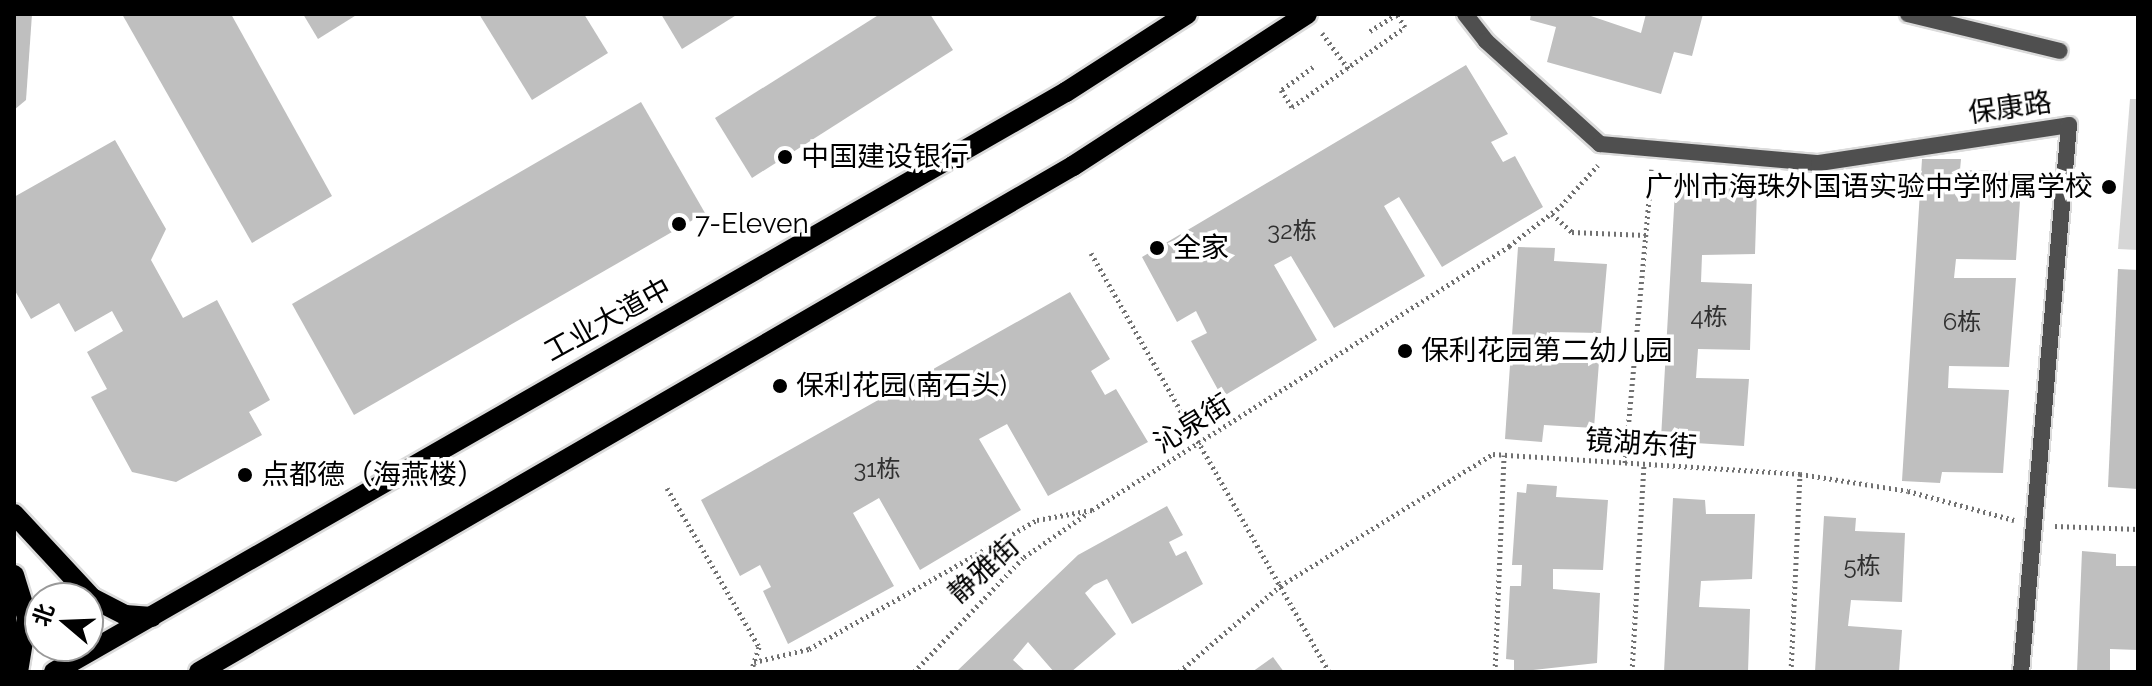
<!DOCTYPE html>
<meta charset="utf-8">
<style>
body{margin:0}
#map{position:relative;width:2152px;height:686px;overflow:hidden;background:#fff;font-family:Raleway,"Noto Sans SC",sans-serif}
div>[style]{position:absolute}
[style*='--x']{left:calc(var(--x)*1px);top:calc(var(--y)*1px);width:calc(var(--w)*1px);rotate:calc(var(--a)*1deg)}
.green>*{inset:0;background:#d6d6d6}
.building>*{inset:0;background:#bfbfbf}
.path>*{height:5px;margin-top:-2.5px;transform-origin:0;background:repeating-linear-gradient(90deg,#717171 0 2px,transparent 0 6px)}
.roads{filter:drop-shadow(2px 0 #dbdbdb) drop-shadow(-2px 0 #dbdbdb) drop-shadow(0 2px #dbdbdb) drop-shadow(0 -2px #dbdbdb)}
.lane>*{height:16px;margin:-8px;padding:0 8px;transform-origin:8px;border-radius:8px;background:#4f4f4f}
.street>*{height:16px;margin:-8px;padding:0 8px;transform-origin:8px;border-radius:8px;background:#4f4f4f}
.primary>*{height:20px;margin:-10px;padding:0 10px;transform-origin:10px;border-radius:10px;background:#000}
.dots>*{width:22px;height:22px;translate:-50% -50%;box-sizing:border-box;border:4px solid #fff;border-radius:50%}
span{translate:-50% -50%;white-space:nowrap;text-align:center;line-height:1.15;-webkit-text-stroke:7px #fff;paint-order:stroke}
.number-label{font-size:24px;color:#303030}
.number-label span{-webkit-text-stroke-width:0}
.street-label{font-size:28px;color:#000}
.poi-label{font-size:28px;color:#000}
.left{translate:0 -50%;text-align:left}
.right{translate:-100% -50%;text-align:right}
.frame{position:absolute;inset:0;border:16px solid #000;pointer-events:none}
.north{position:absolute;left:24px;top:582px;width:80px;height:80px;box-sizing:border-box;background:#fff;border:2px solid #999;border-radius:50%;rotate:289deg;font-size:22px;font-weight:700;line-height:32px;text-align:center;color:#000}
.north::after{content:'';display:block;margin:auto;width:28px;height:36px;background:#000;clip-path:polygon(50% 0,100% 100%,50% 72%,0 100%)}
</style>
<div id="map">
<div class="green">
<i style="clip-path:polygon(2130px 99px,2138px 99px,2138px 250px,2118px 249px)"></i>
</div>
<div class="building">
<i style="clip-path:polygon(14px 14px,32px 14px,26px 100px,14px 110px)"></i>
<i style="clip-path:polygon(122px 14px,231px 14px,332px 196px,252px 243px)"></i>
<i style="clip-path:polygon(303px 14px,358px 14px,318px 39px)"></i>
<i style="clip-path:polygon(479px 14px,584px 14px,608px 53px,532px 100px)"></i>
<i style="clip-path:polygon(661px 14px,738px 14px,682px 49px)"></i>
<i style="clip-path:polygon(880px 14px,930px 14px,953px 50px,752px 178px,715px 118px)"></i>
<i style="clip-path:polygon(1531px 14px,1585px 14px,1641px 33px,1646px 14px,1703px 14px,1692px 56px,1674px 52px,1661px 94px,1547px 62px,1556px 27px,1530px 20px)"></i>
<i style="clip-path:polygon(1466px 65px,1508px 134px,1491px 142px,1503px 162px,1515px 156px,1543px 207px,1442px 267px,1399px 197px,1384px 206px,1425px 276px,1334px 328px,1291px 256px,1274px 265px,1317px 340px,1222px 397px,1191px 341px,1207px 333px,1196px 311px,1177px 322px,1142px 257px)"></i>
<i style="clip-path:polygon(641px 102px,705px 213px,354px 415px,292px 304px)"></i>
<i style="clip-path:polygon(115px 140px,166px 229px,151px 260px,183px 318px,217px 300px,270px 400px,249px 412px,262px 435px,176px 482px,132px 472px,91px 397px,107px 389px,87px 352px,123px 331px,112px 311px,75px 332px,59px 303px,31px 319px,14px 289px,14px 197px)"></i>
<i style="clip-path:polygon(1922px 159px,1961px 159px,1960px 170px,2022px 171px,2016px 260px,1956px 259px,1954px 278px,2016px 278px,2009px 367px,1949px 366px,1948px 388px,2009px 390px,2003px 473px,1942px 472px,1940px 483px,1902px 481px)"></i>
<i style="clip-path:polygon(1676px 173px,1707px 175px,1708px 188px,1757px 189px,1755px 254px,1702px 255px,1701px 282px,1752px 284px,1750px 350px,1698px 349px,1696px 378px,1749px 379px,1744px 446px,1695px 443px,1694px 456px,1660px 456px)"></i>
<i style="clip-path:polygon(1518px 247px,1555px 248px,1554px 261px,1607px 264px,1601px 333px,1550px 332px,1548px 358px,1599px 362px,1594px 428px,1544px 425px,1542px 442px,1505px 439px)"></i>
<i style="clip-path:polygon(2118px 269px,2138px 270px,2138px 489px,2108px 487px)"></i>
<i style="clip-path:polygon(1070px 292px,1110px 359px,1091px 371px,1105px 395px,1116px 389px,1148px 442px,1048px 496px,1007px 424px,979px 439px,1021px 510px,920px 570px,879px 498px,853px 513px,894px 586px,788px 644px,763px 591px,771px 587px,760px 565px,740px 576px,701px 500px)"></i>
<i style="clip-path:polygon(1527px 484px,1557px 486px,1556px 497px,1608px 500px,1603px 570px,1553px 569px,1553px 589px,1600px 593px,1597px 663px,1514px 672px,1514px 660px,1506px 659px,1510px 586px,1521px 586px,1522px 565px,1512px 565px,1517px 492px,1526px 493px)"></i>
<i style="clip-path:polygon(1673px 498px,1705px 500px,1706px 514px,1755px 514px,1752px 579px,1701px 581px,1699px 607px,1750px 609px,1748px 672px,1664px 672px)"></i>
<i style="clip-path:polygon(1167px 506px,1183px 535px,1169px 542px,1176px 556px,1186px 551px,1203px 584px,1132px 624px,1107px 579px,1094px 585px,1085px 593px,1116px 634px,1071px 672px,1054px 672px,1028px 642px,1013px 660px,1026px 672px,956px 672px,1078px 555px)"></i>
<i style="clip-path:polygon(1824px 516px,1856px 518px,1855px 531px,1905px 533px,1902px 602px,1851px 600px,1848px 626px,1902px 630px,1899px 672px,1815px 672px)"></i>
<i style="clip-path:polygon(2082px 551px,2116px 554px,2116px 566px,2138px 566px,2138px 650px,2110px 649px,2110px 672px,2077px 672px)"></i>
<i style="clip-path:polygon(1273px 657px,1284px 672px,1252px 672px)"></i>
</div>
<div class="path">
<i style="--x:1322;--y:33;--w:47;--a:53.6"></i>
<i style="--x:1313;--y:67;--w:39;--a:144"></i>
<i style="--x:1281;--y:90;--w:20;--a:57"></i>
<i style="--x:1292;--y:107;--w:138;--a:-35.3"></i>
<i style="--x:1405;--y:27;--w:15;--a:-122"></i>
<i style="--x:1397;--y:14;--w:34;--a:148"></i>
<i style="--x:1552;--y:214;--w:27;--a:42"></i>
<i style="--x:1572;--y:232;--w:74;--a:2.3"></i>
<i style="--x:1091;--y:253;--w:482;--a:60.4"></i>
<i style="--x:1625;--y:463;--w:295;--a:-84.8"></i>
<i style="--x:667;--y:488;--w:184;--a:59.9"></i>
<i style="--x:759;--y:647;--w:26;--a:108"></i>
<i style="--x:2055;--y:526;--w:83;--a:2.1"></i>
<i style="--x:754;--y:662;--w:57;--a:-13.3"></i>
<i style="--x:809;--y:649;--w:262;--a:-29.5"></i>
<i style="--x:1037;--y:520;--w:56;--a:-10.3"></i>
<i style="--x:1092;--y:510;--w:494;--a:-32.3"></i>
<i style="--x:1509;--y:246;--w:66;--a:-37.6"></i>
<i style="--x:1561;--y:206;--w:55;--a:-47.9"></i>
<i style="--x:914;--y:672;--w:159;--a:-46.3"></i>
<i style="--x:1024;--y:557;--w:78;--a:-34.5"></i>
<i style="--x:1179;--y:672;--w:133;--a:-40.4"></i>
<i style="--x:1280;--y:586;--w:251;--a:-31.8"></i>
<i style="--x:1493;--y:454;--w:308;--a:3.7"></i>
<i style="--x:1800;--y:474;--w:109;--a:8.9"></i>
<i style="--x:1908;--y:491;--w:110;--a:15.3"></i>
<i style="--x:1495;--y:672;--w:217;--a:-87.6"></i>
<i style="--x:1632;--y:672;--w:208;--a:-86.7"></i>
<i style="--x:1791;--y:672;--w:198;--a:-87.4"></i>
</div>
<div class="roads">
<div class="lane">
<i style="--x:1908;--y:14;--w:156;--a:13.7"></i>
</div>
<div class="street">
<i style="--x:1465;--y:14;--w:34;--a:52"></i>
<i style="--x:1486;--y:41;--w:154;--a:42.1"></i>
<i style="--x:1600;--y:144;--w:220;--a:5"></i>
<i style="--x:1819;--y:163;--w:253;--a:-8.6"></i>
<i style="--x:2069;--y:125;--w:549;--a:95.01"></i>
</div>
<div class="primary">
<i style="--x:14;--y:514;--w:115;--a:47.1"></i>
<i style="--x:92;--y:598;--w:37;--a:27"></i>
<i style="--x:125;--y:615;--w:27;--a:4"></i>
<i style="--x:14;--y:575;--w:44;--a:72.8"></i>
<i style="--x:27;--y:617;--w:56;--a:99.3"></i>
<i style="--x:54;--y:672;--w:1166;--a:-29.82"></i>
<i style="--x:1066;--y:92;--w:144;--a:-32.8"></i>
<i style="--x:199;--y:672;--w:1010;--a:-30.07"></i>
<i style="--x:1073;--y:166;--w:279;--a:-33"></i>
</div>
</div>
<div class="dots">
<i style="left:785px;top:157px;background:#000"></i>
<i style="left:2109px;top:187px;background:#000"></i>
<i style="left:679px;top:224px;background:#000"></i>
<i style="left:1157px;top:248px;background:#000"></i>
<i style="left:1405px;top:351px;background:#000"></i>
<i style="left:780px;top:386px;background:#000"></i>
<i style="left:245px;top:475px;background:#000"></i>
</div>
<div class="number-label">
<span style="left:1292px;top:231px">32栋</span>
<span style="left:1709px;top:317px">4栋</span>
<span style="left:1962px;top:322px">6栋</span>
<span style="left:877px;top:469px">31栋</span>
<span style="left:1862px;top:566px">5栋</span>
</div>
<div class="street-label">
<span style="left:2010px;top:108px;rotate:-8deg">保康路</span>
<span style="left:608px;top:320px;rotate:-29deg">工业大道中</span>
<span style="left:1193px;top:424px;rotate:-32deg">沁泉街</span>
<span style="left:1641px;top:444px;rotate:4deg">镜湖东街</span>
<span style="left:984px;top:570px;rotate:-42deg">静雅街</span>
</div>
<div class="poi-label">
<span class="left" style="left:801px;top:157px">中国建设银行</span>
<span class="right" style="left:2093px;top:187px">广州市海珠外国语实验中学附属学校</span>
<span class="left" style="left:695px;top:224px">7-Eleven</span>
<span class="left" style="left:1173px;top:248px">全家</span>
<span class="left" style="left:1421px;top:351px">保利花园第二幼儿园</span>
<span class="left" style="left:796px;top:386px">保利花园(南石头)</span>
<span class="left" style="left:261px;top:475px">点都德（海燕楼）</span>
</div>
<div class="frame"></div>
<div class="north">北</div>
</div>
